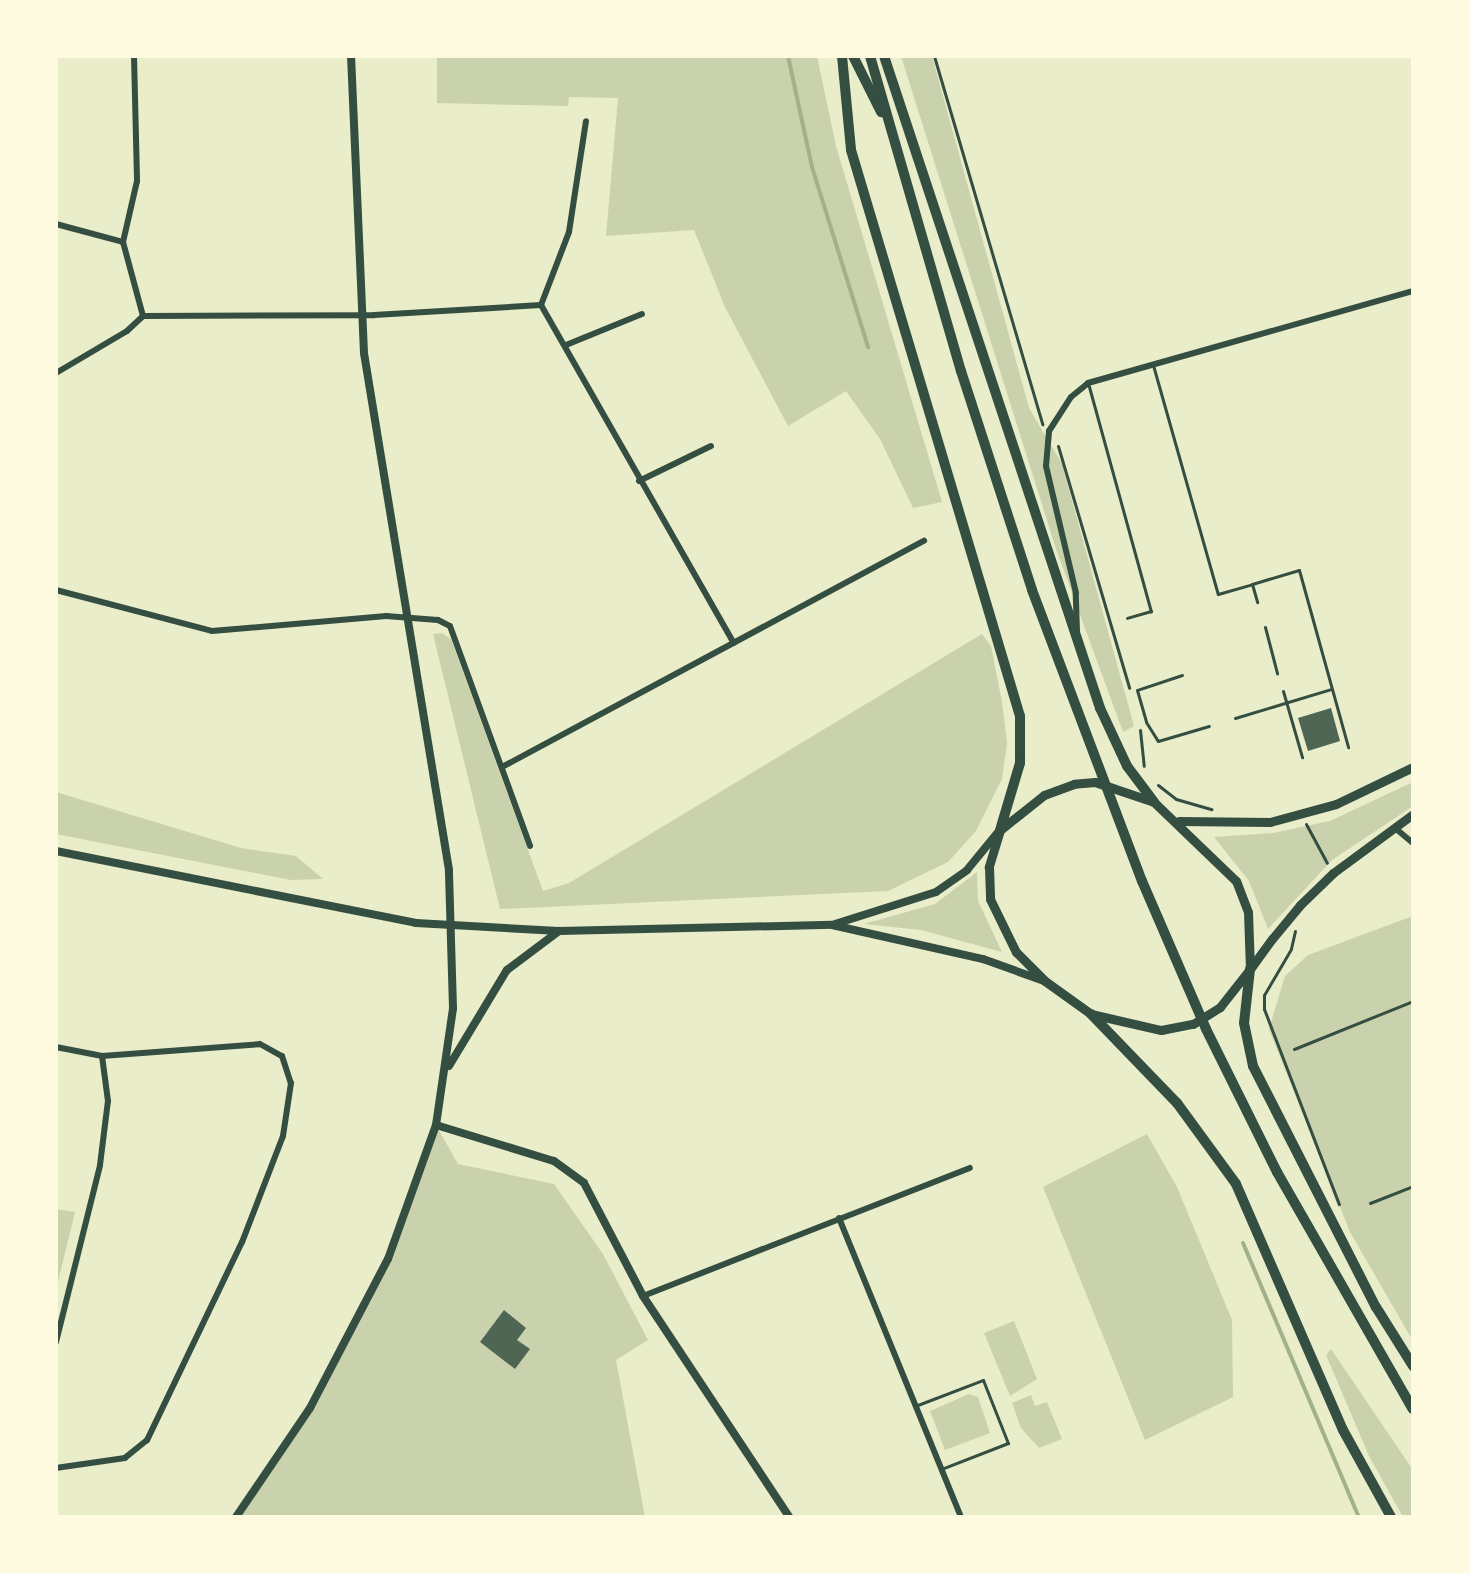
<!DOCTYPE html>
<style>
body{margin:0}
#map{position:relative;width:1469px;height:1573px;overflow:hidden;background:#e9edc9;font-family:"DejaVu Sans",sans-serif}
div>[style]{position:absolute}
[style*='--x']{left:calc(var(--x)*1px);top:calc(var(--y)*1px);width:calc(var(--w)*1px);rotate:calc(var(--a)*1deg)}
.green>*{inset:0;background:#cad2ad}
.stream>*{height:4px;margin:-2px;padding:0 2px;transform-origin:2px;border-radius:2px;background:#a3b18a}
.building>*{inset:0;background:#4f6655}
.path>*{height:3px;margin:-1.5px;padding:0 1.5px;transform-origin:1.5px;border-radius:1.5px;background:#344e41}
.service>*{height:3px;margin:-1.5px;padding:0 1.5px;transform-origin:1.5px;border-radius:1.5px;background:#344e41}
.minor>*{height:6px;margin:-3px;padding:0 3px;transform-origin:3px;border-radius:3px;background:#344e41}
.tertiary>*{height:8px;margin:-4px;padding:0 4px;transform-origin:4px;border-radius:4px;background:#344e41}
.secondary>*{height:9px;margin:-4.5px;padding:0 4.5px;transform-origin:4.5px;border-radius:4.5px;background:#344e41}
.trunk>*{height:10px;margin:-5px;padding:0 5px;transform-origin:5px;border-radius:5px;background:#344e41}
span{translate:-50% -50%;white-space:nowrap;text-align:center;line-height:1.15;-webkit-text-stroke:8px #fefae0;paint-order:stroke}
.frame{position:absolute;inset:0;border:58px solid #fefae0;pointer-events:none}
</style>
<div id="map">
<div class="green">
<i style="clip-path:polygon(437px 56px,817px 56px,836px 146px,942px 502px,913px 508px,880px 439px,846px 391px,788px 426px,725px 307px,694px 230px,606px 236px,618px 98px,569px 97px,568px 106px,437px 103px)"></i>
<i style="clip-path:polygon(901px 56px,932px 56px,1029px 408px,1062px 464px,1134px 726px,1123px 732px,1056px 549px)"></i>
<i style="clip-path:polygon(442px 633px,451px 639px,543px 891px,569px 883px,982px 634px,991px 646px,1002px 702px,1007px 743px,1002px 779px,976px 831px,948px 862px,888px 891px,500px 909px,433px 634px)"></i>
<i style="clip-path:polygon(1413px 782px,1413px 806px,1332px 860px,1268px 929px,1249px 881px,1214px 837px,1273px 833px,1330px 821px)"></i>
<i style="clip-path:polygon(56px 792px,241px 848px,296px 856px,323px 879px,291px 880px,56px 834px)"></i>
<i style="clip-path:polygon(977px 872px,978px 901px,1002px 952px,921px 930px,864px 924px,935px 904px)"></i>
<i style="clip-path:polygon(1413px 916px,1413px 1341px,1350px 1232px,1269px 1029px,1285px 976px,1308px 955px)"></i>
<i style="clip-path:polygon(437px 1127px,458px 1164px,554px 1184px,603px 1254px,648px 1340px,616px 1360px,645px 1517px,236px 1517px,310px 1408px,388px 1259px)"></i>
<i style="clip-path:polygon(1147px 1134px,1177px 1187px,1232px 1320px,1233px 1397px,1145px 1440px,1043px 1187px)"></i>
<i style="clip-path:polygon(56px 1209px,75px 1212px,56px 1290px)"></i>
<i style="clip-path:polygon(1014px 1321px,1037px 1379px,1010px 1396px,984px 1333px)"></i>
<i style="clip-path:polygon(1331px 1349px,1413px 1470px,1413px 1517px,1403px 1517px,1369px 1456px,1326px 1355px)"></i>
<i style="clip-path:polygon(969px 1394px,978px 1397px,990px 1433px,945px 1450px,930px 1411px)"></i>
<i style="clip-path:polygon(1031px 1395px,1035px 1406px,1047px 1402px,1062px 1439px,1039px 1448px,1021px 1428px,1012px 1403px)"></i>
</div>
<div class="stream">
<i style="--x:788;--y:56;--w:114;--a:77.8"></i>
<i style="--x:812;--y:167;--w:189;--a:72.7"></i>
<i style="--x:1243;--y:1243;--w:298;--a:67.1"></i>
</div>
<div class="building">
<i style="clip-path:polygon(1331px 708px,1340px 741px,1308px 751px,1298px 718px)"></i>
<i style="clip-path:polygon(504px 1310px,526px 1328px,517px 1340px,530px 1349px,515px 1369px,480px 1342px)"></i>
</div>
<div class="path">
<i style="--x:934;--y:56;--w:384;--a:73.6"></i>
<i style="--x:1058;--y:446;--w:252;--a:73.6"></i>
<i style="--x:1140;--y:730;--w:36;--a:84"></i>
<i style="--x:1158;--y:785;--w:23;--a:38"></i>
<i style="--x:1176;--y:799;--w:37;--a:16"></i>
<i style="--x:1306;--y:824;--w:44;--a:61.7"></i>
<i style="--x:1295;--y:931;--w:18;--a:103"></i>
<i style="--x:1291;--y:949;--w:53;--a:120.4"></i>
<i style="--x:1264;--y:995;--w:14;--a:90"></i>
<i style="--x:1264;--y:1009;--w:209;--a:69"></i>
<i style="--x:1294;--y:1049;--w:128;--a:-22"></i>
<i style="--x:1370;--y:1203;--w:46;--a:-21.6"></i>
</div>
<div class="service">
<i style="--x:1153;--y:365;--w:238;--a:74.2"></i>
<i style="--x:1218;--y:594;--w:35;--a:-16"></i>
<i style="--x:1252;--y:584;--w:19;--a:74"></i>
<i style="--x:1088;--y:383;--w:237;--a:74.6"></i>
<i style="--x:1151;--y:611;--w:25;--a:164"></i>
<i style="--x:1252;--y:584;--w:49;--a:-16.6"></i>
<i style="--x:1299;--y:570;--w:184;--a:74.5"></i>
<i style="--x:1265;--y:627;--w:48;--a:75.4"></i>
<i style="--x:1182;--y:675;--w:47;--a:161.6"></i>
<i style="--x:1137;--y:690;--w:33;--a:74"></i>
<i style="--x:1146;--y:722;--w:22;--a:58"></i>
<i style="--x:1158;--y:741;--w:53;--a:-16.4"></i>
<i style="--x:1283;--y:691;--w:69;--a:73.9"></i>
<i style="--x:1235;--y:718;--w:100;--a:-16.8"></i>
<i style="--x:915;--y:1406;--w:73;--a:-20.9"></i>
<i style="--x:983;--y:1380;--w:68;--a:68.4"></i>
<i style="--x:1008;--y:1443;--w:72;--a:158.8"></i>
</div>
<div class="minor">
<i style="--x:134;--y:56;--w:125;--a:88.6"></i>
<i style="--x:137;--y:181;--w:63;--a:102.9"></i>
<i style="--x:123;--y:242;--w:77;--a:74.9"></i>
<i style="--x:56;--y:224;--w:69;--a:15"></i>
<i style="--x:541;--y:305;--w:78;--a:-69"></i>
<i style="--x:569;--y:232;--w:112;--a:-81.3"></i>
<i style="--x:566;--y:345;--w:82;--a:-22.2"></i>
<i style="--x:56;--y:373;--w:82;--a:-30.6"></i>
<i style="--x:127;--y:331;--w:22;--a:-43"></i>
<i style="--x:143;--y:316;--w:231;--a:-0.2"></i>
<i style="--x:374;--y:315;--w:167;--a:-3.4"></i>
<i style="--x:541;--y:305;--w:389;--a:60.3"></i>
<i style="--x:639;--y:481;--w:80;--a:-25.9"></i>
<i style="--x:56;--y:590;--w:161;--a:14.7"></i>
<i style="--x:212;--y:631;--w:175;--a:-4.9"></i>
<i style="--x:386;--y:616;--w:52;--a:4.4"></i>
<i style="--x:438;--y:620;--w:13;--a:27"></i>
<i style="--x:450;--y:626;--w:234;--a:70"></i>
<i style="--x:1077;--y:631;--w:38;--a:-92"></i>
<i style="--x:1076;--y:593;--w:130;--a:-103.3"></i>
<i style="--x:1046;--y:466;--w:35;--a:-85"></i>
<i style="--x:1049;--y:431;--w:40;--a:-57.1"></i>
<i style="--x:1071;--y:397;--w:22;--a:-39"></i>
<i style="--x:1088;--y:383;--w:338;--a:-15.8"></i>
<i style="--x:502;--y:767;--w:479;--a:-28.2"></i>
<i style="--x:1395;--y:828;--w:23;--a:40"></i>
<i style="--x:56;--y:1047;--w:47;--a:11.1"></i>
<i style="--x:102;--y:1056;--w:158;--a:-4.3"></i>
<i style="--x:260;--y:1044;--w:25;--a:29"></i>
<i style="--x:282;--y:1056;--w:28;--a:72"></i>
<i style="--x:291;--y:1083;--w:54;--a:98.6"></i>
<i style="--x:283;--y:1136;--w:114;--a:111.1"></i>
<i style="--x:242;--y:1242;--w:220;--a:115.6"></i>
<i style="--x:147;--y:1440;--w:28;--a:141"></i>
<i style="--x:125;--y:1458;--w:70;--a:171.8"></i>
<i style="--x:839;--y:1218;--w:323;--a:67.8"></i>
<i style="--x:643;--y:1296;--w:351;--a:-21.4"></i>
<i style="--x:56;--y:1342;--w:182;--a:-76"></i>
<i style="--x:100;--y:1165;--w:64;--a:-82.9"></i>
<i style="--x:108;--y:1101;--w:45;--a:-97.6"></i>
</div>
<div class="tertiary">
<i style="--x:56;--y:851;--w:367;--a:11.3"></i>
<i style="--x:416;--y:923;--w:143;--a:3.2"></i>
<i style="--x:559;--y:931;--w:273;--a:-1.3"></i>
<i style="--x:832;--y:925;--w:155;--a:12.7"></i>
<i style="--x:983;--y:959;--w:65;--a:19.8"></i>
<i style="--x:835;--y:924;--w:106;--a:-17.6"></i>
<i style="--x:936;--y:892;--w:38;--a:-35"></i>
<i style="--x:967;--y:870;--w:50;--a:-50.6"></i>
<i style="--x:449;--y:1066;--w:112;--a:-58.9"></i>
<i style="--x:507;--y:970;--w:65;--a:-36.9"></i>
<i style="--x:436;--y:1125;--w:123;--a:17"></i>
<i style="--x:554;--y:1161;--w:37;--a:36"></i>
<i style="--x:584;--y:1183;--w:127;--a:62.4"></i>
<i style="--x:643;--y:1296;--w:265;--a:56.5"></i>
<i style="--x:236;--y:1517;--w:132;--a:-55.8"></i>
<i style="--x:310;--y:1408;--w:168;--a:-62.4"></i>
<i style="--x:388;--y:1259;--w:142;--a:-70.3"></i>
<i style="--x:436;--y:1125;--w:118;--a:-81.7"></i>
<i style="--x:453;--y:1008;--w:138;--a:-91.7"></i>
<i style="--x:449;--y:870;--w:524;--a:-99.34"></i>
<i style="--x:364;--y:353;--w:297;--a:-92.5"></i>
</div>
<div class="secondary">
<i style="--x:1179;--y:821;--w:91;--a:0.6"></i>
<i style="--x:1270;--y:822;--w:68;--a:-15.3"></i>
<i style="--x:1336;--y:804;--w:85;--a:-25.7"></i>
<i style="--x:1250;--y:969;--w:57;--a:-92"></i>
<i style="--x:1248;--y:912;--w:33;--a:-111"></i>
<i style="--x:1236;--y:881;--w:114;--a:-136.1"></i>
<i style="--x:1154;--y:802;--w:62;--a:-161.3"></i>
<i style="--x:1095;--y:782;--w:21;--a:175"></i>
<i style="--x:1074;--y:784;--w:32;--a:160"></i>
<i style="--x:1044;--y:795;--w:56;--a:141.5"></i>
<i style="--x:1000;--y:830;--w:39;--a:107"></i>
<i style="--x:989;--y:867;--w:32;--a:88"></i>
<i style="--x:990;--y:899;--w:59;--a:63.9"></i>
<i style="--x:1016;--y:952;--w:41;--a:45"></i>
<i style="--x:1045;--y:981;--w:57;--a:35.7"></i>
<i style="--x:1091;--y:1014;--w:72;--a:12.9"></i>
<i style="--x:1161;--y:1030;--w:33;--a:-11"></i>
<i style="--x:1193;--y:1024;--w:32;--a:-32"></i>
<i style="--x:1220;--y:1007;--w:48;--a:-51.7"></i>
<i style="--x:1250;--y:969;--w:37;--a:-54"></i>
<i style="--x:1272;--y:939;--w:44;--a:-50.5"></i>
<i style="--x:1300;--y:905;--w:46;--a:-44.1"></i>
<i style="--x:1333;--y:873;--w:99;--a:-36.4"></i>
</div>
<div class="trunk">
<i style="--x:842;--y:56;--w:94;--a:84.5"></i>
<i style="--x:851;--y:150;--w:591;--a:73.38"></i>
<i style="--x:1020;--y:716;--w:47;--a:90"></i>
<i style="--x:1020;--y:763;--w:70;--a:106.6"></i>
<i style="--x:853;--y:56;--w:63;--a:63.4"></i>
<i style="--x:870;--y:56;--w:328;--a:73.9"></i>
<i style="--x:961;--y:371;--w:230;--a:72"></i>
<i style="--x:1032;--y:590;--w:311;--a:69.3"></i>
<i style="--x:1142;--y:881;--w:161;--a:66.6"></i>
<i style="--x:1206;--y:1029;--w:160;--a:63.6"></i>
<i style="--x:1277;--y:1172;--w:273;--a:60.2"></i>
<i style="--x:884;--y:56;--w:687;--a:71.67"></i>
<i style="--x:1100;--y:708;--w:64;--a:65"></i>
<i style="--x:1127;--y:766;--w:45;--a:53.1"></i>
<i style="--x:1250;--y:969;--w:54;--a:96.3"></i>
<i style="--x:1244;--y:1023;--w:44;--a:78.2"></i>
<i style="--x:1253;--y:1066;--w:271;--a:63"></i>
<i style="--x:1376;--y:1307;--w:70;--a:57.9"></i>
<i style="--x:1091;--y:1014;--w:124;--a:46"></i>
<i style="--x:1177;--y:1103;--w:100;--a:53.9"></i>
<i style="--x:1236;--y:1184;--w:268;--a:66.5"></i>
<i style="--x:1343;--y:1430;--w:99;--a:61.1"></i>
</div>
<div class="frame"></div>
</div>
